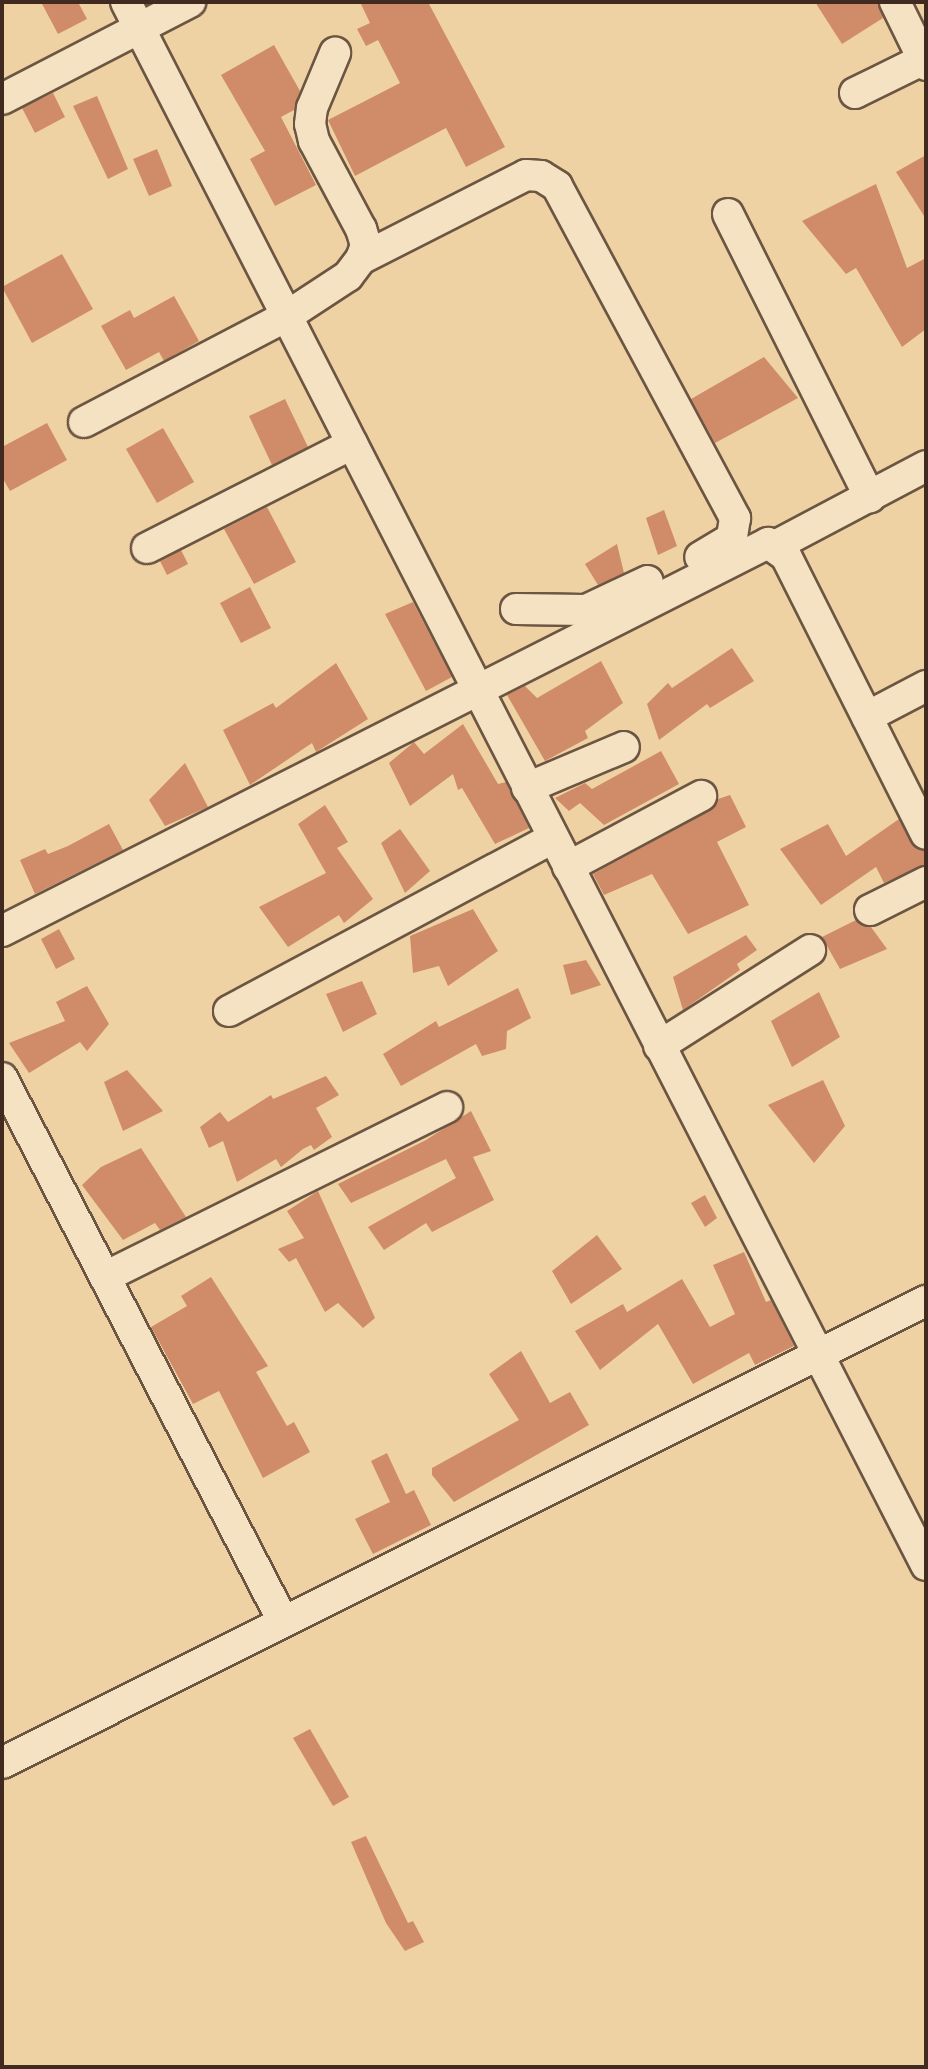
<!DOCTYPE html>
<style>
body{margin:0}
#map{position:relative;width:928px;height:2069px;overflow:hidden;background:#eed2a3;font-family:"IM FELL Great Primer",serif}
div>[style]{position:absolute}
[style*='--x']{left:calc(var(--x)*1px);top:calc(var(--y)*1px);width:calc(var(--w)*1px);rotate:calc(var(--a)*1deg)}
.building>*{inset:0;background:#d08c68}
.roads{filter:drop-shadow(2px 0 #6c5542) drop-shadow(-2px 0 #6c5542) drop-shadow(0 2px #6c5542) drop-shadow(0 -2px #6c5542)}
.minor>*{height:30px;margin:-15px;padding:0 15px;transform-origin:15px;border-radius:15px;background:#f4e2c3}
span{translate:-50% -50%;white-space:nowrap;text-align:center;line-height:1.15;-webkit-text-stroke:5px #f4e2c3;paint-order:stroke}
.frame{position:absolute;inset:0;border:4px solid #412b21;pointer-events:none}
</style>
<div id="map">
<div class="building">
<i style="clip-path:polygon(41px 2px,78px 2px,87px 19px,58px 34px)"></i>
<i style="clip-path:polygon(360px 2px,428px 2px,505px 147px,466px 167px,446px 128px,355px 176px,328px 120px,400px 83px,378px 40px,366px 46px,357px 29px,370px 23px)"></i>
<i style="clip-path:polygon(815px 2px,878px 2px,883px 18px,842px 44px)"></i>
<i style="clip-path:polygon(274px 45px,300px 91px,294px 110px,281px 117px,316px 185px,275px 206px,250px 159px,265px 151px,221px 75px)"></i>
<i style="clip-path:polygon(53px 93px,65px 117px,35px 133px,22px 108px)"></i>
<i style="clip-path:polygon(97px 96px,128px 169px,108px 179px,73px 106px)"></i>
<i style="clip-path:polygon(157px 149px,172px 186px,149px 196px,133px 159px)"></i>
<i style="clip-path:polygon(926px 155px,926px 219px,896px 172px)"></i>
<i style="clip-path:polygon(876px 184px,907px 268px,926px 258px,926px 329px,902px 347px,856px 268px,846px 274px,802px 221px)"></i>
<i style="clip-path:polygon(62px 254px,93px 309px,32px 343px,2px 287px)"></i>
<i style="clip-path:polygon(174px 296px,199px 341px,164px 361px,159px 352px,126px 370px,101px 326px,130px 310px,134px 318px)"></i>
<i style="clip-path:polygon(764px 357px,798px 398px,715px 443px,691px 399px)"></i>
<i style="clip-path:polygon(285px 399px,308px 447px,272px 465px,249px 416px)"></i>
<i style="clip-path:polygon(47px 423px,67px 460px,10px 491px,2px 477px,2px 447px)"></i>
<i style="clip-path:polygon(163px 428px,194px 482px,157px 503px,126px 449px)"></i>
<i style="clip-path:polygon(267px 507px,296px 562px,254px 584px,224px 529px)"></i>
<i style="clip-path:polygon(664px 510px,677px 546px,658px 555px,646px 518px)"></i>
<i style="clip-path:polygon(617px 544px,624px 573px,598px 585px,585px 564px)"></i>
<i style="clip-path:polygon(181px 550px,188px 564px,167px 575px,160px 561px)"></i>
<i style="clip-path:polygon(250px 587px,271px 628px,241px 643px,220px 603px)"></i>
<i style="clip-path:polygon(413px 602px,452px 677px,426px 691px,385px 614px)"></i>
<i style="clip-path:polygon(732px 648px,754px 681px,710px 708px,707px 704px,659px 740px,647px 704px,668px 683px,672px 688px)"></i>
<i style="clip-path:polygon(601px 661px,623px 703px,585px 731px,588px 738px,545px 761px,507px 695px,525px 686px,537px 698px)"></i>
<i style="clip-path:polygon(336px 663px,368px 719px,316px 752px,312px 743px,250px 785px,223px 730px,273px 703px,276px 708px)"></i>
<i style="clip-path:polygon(463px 724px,498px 784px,506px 782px,529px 828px,495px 844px,462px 788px,458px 790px,453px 774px,410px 806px,389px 763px,414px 742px,424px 754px)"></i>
<i style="clip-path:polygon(661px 751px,679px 784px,604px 825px,580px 803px,569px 811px,555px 798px,585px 783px,592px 789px)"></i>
<i style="clip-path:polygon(185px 763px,208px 807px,165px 826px,149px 800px)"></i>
<i style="clip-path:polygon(730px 795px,746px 827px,717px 842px,749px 905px,688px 934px,652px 874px,604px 895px,593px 874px,709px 811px,718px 799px)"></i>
<i style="clip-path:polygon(325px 805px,348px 842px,337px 848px,373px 899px,344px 923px,339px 915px,288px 947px,259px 907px,326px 873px,298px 824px)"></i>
<i style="clip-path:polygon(899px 819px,911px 842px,924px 851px,926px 864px,884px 883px,876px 867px,821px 905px,780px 849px,828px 824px,846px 856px)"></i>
<i style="clip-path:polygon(109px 824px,123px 850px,35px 894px,20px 860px,45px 849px,48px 854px,68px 846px)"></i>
<i style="clip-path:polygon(400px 829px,430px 871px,405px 893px,381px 843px)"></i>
<i style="clip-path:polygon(473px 909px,498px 951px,448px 986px,439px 966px,413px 973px,410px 936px)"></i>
<i style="clip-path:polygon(856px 920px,871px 927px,887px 949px,840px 969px,822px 937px)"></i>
<i style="clip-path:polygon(59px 929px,75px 959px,56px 969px,41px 939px)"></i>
<i style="clip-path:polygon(746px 935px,757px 950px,737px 964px,740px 970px,683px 1010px,673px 977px)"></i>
<i style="clip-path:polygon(586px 960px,601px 985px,571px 995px,563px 965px)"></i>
<i style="clip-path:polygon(362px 981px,377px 1014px,343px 1032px,326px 994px)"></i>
<i style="clip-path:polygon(87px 986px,109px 1024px,87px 1051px,80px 1042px,29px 1073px,9px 1043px,65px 1021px,56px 1002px)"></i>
<i style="clip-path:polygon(518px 988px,531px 1018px,507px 1031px,506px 1049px,482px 1056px,476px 1044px,401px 1086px,383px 1054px,436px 1021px,439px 1027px)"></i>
<i style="clip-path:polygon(819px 992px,840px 1037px,792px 1067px,771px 1021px)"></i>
<i style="clip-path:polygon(127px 1070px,163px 1111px,123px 1131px,104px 1082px)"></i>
<i style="clip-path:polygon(326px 1076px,339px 1095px,316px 1108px,332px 1137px,314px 1150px,311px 1145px,303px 1149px,281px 1167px,276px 1159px,237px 1182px,223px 1141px,209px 1148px,200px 1127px,220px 1112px,228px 1122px,271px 1095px,273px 1099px)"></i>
<i style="clip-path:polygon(823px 1080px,845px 1126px,814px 1163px,768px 1105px)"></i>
<i style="clip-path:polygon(471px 1111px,491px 1151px,473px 1157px,494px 1200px,432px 1232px,426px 1223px,384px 1250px,368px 1227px,456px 1178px,446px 1159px,351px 1203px,338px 1184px,426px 1140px)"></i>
<i style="clip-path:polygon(141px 1148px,186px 1217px,160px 1230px,155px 1223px,123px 1240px,82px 1185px,101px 1167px)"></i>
<i style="clip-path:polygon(318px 1191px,375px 1318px,363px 1328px,338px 1303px,325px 1312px,296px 1258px,289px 1262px,278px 1249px,304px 1238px,287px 1211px)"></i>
<i style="clip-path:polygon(705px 1195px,717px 1218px,705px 1227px,691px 1203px)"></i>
<i style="clip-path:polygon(597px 1235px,622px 1269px,571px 1304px,552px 1271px)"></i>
<i style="clip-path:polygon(744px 1252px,766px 1302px,771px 1300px,794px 1346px,755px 1365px,749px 1353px,693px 1384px,658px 1324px,600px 1370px,575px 1331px,623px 1304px,627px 1312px,682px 1279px,710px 1327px,735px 1314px,713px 1265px)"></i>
<i style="clip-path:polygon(211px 1277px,268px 1366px,256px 1372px,287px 1426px,294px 1422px,310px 1452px,263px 1478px,219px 1391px,193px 1404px,151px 1327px,187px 1306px,181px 1296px)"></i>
<i style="clip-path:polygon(521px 1351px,550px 1403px,570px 1392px,589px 1425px,454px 1502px,432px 1475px,432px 1468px,519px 1420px,489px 1374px)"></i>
<i style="clip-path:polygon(387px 1453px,406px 1494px,414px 1490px,431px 1525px,373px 1554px,355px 1519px,390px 1502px,371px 1461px)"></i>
<i style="clip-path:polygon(310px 1729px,349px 1797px,333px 1806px,293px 1738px)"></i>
<i style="clip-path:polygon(366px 1836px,408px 1923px,413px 1921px,424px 1942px,405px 1951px,386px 1923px,351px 1842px)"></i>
</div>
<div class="roads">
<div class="minor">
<i style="--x:126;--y:2;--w:1756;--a:62.89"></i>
<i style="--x:895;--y:2;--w:70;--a:63.8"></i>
<i style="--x:855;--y:93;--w:77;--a:-26.2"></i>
<i style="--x:2;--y:99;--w:212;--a:-27.3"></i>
<i style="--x:728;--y:214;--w:317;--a:63.4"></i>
<i style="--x:361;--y:259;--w:185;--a:-27"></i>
<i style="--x:526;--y:175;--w:15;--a:4"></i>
<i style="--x:541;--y:176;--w:19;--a:32"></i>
<i style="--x:557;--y:186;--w:377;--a:61.8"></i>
<i style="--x:735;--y:518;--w:20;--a:99"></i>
<i style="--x:732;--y:538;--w:37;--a:149"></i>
<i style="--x:84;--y:422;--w:229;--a:-27.6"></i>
<i style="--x:287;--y:316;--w:73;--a:-33.3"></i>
<i style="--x:348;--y:276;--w:21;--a:-53"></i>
<i style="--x:361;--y:259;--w:15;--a:-70"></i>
<i style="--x:366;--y:245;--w:17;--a:-107"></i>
<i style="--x:361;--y:229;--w:100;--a:-118.1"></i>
<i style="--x:314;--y:141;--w:17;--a:-103"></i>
<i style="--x:310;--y:124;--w:16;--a:-83"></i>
<i style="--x:312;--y:108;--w:60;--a:-67.3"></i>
<i style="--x:775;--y:546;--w:171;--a:-27.9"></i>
<i style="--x:147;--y:548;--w:230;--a:-26.9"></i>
<i style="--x:516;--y:609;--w:70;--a:0.8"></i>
<i style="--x:586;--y:610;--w:68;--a:-25.1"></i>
<i style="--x:867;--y:717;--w:67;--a:-27.7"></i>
<i style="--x:527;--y:788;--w:105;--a:-22.9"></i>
<i style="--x:568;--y:867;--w:151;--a:-28.1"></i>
<i style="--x:870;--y:910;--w:63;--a:-26.6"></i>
<i style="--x:2;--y:931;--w:859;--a:-26.86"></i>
<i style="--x:768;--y:543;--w:22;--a:36"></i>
<i style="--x:786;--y:556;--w:311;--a:63.3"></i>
<i style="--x:229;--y:1011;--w:367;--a:-28.1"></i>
<i style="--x:659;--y:1046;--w:179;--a:-32.4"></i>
<i style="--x:2;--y:1078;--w:609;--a:62.64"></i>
<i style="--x:105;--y:1277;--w:382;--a:-26.4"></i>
<i style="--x:2;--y:1763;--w:1033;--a:-26.57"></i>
</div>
</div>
<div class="frame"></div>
</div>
